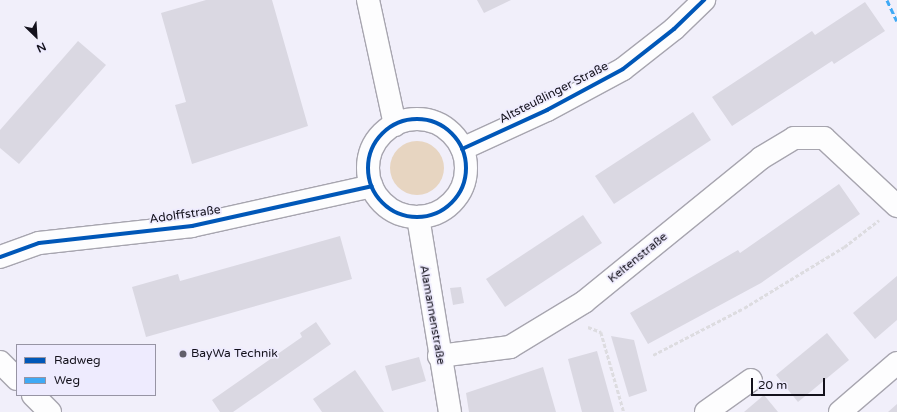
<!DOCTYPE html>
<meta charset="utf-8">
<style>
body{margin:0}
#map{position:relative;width:897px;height:412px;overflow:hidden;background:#f1effa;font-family:"Varela Round",sans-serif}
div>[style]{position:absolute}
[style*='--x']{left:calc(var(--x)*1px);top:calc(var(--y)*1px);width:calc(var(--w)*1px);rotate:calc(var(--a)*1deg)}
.green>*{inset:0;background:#e7d5c1}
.round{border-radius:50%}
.building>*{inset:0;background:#dad8e2}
.path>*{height:2.5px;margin-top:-1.25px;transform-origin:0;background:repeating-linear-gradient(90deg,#dddce0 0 4px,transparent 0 6px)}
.roads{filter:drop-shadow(1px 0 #a7a5af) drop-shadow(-1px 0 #a7a5af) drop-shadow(0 1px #a7a5af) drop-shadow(0 -1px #a7a5af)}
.minor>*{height:22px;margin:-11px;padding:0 11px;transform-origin:11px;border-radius:11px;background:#fdfdfe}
.minor>.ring{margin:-11px;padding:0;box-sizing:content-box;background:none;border:22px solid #fdfdfe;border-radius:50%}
.quiet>*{height:3px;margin-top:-1.5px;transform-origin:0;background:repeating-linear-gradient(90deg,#3fa9f5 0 6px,transparent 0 9px)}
.cycleway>*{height:4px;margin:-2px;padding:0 2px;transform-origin:2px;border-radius:2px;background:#0057b8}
.cycleway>.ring{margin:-2px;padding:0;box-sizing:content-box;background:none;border:4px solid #0057b8;border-radius:50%}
.dots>*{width:11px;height:11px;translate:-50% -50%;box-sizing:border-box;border:2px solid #eeebfe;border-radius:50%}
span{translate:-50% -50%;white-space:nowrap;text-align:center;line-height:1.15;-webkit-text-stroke:3.5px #eeebfe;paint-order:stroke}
.street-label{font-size:12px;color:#14121c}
.poi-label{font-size:12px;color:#14121c}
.left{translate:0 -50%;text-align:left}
.legend{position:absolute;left:16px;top:344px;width:140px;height:52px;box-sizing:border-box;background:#eeebfe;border:1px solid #9794a4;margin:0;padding:5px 7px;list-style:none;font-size:12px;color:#14121c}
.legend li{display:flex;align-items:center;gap:8px;height:20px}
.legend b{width:20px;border:1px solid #9794a4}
.north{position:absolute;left:16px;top:16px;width:40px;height:40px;-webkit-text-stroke:3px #eeebfe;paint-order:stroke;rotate:155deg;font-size:11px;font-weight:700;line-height:16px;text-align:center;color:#14121c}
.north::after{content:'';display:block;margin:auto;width:14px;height:18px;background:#14121c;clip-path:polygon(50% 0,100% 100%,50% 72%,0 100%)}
.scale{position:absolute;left:751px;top:378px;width:74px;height:18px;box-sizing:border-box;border:2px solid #14121c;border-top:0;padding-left:5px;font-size:12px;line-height:14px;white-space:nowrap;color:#14121c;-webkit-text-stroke:3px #eeebfe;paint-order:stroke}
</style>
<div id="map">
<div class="green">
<i class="round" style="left:390px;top:141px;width:54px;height:54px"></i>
</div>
<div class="building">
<i style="clip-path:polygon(206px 0,272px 0,308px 126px,192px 164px,175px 105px,186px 102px,161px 13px)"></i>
<i style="clip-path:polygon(477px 0,511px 0,484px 13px)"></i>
<i style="clip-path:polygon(865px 2px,885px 31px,834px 64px,832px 61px,732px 126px,712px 97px,812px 31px,815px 35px)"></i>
<i style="clip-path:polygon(78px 41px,106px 65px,19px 164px,0 148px,0 130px)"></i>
<i style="clip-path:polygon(693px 112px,711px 140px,614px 204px,595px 176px)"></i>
<i style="clip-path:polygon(839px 184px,860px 214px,761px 283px,648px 344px,630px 313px,738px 250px,740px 253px)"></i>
<i style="clip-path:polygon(583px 215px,602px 243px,505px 307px,486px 279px)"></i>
<i style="clip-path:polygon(340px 236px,352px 279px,146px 337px,132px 287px,178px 274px,180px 281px)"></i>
<i style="clip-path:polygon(897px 276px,897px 320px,875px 339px,853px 313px)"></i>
<i style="clip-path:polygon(461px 287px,464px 303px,453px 305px,450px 288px)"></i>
<i style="clip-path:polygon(316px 322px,331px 344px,233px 412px,220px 412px,212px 400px,302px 337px,300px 333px)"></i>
<i style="clip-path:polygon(827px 333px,849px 360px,798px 402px,776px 375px)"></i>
<i style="clip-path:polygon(611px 336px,634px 340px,647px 391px,629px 397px)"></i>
<i style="clip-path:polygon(597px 351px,614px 412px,582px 412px,568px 359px)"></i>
<i style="clip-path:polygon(419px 357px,426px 381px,392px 391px,385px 366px)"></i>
<i style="clip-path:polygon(543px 367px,556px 412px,469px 412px,466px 393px)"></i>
<i style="clip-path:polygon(355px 370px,384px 412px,322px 412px,313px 399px)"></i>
<i style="clip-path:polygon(764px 395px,778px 412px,744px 412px)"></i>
<i style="clip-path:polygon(897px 404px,897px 412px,888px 412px)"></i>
</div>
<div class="path">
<i style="--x:588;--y:327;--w:14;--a:21"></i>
<i style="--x:601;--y:332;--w:83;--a:74"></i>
<i style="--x:653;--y:355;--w:102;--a:-27.3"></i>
<i style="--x:744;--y:308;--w:117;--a:-31.4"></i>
<i style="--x:844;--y:247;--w:44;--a:-37.6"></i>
</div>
<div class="roads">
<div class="minor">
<i style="--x:368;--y:0;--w:128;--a:77.8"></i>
<i class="ring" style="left:368px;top:119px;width:76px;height:76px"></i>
<i style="--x:462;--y:149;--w:94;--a:-24.6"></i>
<i style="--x:547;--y:110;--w:86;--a:-28.3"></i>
<i style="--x:623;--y:69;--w:65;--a:-38.1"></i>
<i style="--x:674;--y:29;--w:42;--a:-44"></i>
<i style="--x:418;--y:217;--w:198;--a:80.7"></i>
<i style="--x:0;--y:257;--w:41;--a:-19.7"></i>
<i style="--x:39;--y:243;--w:154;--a:-6.3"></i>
<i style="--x:192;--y:226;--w:184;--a:-12.5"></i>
<i style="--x:439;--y:356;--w:72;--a:-7.2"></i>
<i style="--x:510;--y:347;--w:87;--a:-31.3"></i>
<i style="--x:584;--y:302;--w:228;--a:-39.1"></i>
<i style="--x:761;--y:158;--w:39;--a:-31"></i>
<i style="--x:794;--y:138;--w:30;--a:0"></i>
<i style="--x:824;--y:138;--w:100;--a:43"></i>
<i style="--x:0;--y:362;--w:24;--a:45"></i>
<i style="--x:33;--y:395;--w:24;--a:45"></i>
<i style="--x:706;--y:412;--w:55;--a:-35.4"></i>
<i style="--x:840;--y:412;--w:75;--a:-40.7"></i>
</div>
</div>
<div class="quiet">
<i style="--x:887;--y:0;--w:23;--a:65"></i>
</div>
<div class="cycleway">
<i class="ring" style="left:368px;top:119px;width:94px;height:94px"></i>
<i style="--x:462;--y:149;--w:94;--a:-24.6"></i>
<i style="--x:547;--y:110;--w:86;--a:-28.3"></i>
<i style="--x:623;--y:69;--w:65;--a:-38.1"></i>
<i style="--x:674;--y:29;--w:42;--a:-44"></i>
<i style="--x:0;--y:257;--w:41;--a:-19.7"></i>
<i style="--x:39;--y:243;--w:154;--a:-6.3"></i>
<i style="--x:192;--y:226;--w:184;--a:-12.5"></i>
</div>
<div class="dots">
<i style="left:183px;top:354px;background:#615f6a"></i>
</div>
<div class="street-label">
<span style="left:554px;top:93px;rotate:-27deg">Altsteußlinger Straße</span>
<span style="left:185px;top:215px;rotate:-8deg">Adolffstraße</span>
<span style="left:638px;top:258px;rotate:-39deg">Keltenstraße</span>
<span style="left:432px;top:315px;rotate:80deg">Alamannenstraße</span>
</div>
<div class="poi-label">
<span class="left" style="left:191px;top:354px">BayWa Technik</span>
</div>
<ul class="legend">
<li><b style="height:5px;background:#0057b8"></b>Radweg</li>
<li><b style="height:5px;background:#3fa9f5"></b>Weg</li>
</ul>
<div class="north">N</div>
<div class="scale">20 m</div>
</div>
